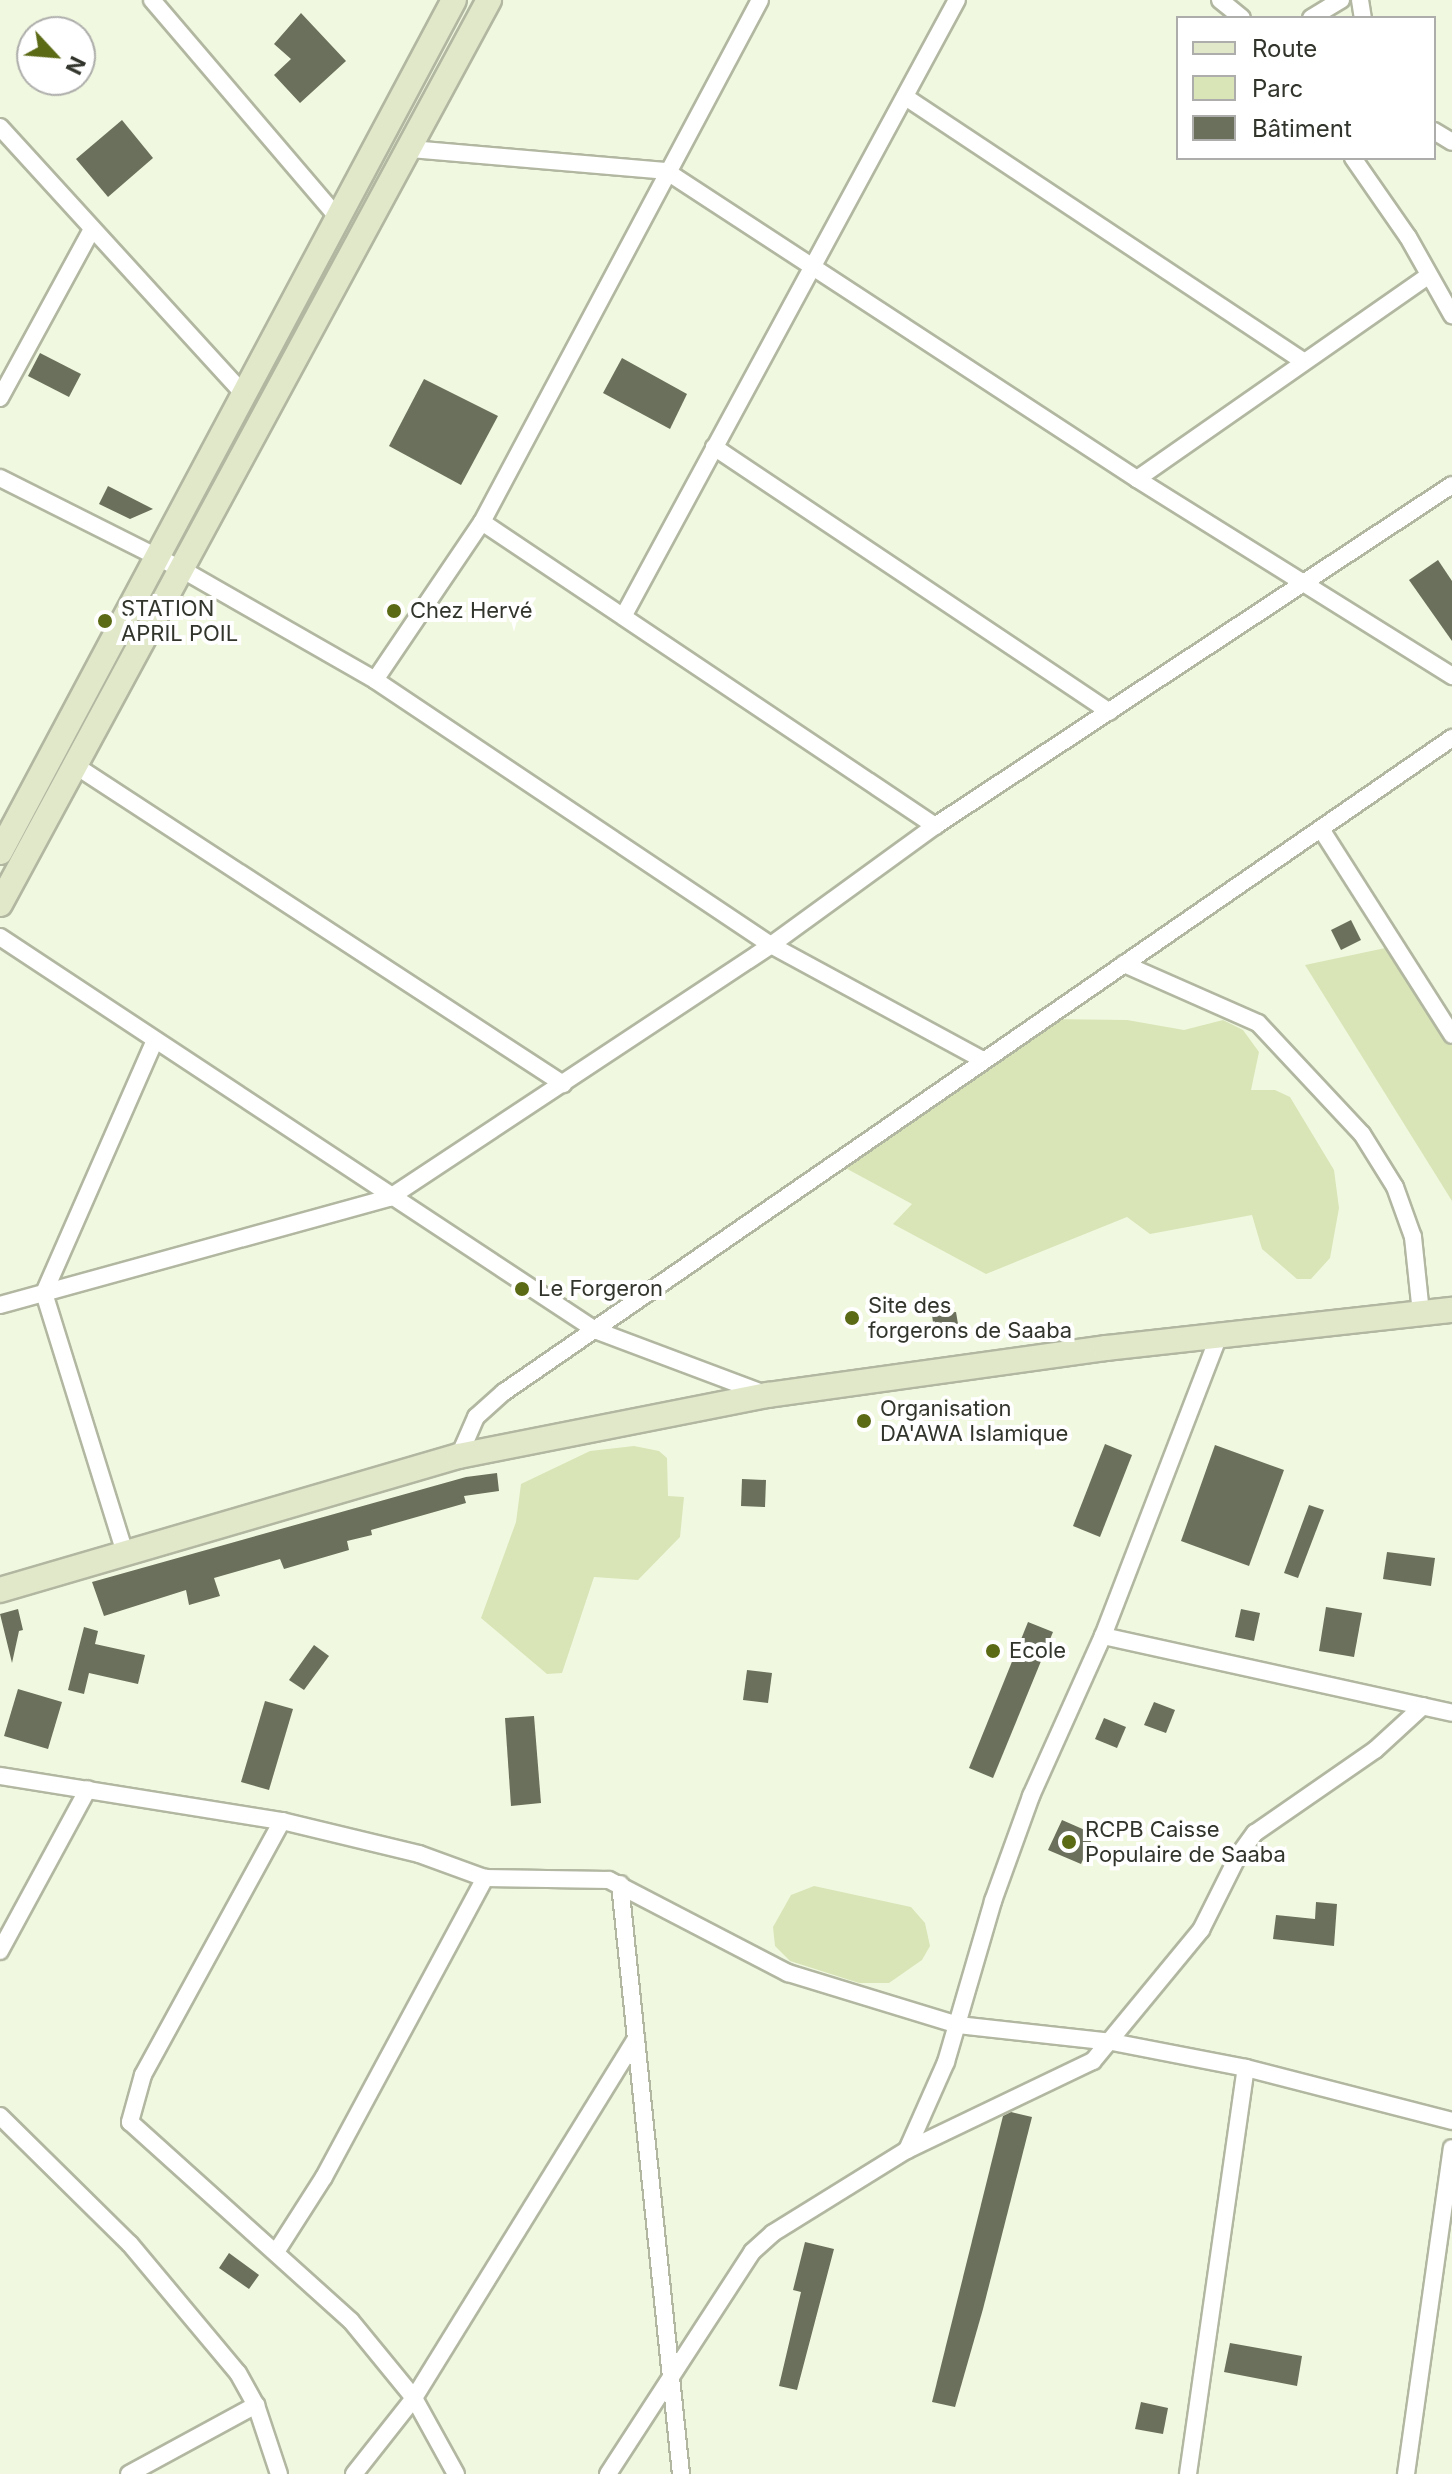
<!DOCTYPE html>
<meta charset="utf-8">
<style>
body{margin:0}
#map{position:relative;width:1452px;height:2474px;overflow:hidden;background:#f1f8e0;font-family:Inter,sans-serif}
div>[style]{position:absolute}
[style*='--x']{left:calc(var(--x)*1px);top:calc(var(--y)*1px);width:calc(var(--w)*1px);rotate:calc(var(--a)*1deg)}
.green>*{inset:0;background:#d9e5b7}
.building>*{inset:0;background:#6a705b}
.roads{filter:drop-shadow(2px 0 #b1b7a0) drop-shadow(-2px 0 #b1b7a0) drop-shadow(0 2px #b1b7a0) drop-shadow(0 -2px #b1b7a0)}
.street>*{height:16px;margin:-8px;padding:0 8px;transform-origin:8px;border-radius:8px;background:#fff}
.secondary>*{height:24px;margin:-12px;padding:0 12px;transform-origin:12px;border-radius:12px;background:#e1e8ca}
.dots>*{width:22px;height:22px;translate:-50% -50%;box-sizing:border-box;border:4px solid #fff;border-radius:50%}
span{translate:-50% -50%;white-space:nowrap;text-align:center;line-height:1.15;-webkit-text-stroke:8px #fff;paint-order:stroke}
.poi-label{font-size:22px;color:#32352c}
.left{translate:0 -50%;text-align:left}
.legend{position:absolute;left:1176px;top:16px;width:260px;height:144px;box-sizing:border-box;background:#fff;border:2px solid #adaeab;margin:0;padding:10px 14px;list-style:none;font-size:24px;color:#32352c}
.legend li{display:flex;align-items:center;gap:16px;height:40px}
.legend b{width:40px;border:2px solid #adaeab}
.north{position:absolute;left:16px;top:16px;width:80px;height:80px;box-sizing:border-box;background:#fff;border:2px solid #adaeab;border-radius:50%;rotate:116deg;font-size:22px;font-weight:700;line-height:32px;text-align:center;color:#32352c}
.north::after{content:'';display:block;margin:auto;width:28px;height:36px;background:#5b6a15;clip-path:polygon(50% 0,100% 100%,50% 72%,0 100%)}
</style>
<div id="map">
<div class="green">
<i style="clip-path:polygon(1390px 947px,1452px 1046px,1452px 1201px,1305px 965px)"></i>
<i style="clip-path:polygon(1049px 1019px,1127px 1020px,1184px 1030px,1223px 1020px,1243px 1030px,1259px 1052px,1251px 1090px,1275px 1090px,1290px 1097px,1334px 1170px,1339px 1208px,1330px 1258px,1311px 1279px,1297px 1279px,1262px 1249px,1252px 1215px,1150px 1234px,1127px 1217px,986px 1274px,893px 1224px,912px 1204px,838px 1164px)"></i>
<i style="clip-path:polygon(634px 1446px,659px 1451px,667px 1458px,668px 1496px,684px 1497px,680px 1537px,638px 1580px,594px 1577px,562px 1673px,547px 1674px,481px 1618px,516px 1522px,521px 1484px,590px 1451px)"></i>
<i style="clip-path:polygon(814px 1886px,911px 1907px,925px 1923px,930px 1946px,922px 1960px,889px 1983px,859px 1983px,790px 1961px,775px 1946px,773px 1927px,791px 1895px)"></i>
</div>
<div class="building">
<i style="clip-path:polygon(301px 13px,346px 61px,300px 103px,274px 75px,291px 59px,274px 44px)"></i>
<i style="clip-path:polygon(122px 120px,153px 158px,108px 197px,76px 159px)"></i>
<i style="clip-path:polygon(40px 353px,81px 374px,69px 397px,28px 376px)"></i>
<i style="clip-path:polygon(622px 358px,687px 394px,670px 429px,603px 393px)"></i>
<i style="clip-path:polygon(424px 379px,498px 416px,461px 485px,389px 446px)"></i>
<i style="clip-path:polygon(108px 486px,153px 509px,130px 519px,99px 504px)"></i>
<i style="clip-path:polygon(1438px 560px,1452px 581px,1452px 641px,1409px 580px)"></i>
<i style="clip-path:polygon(1351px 920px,1361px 940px,1341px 950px,1331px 930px)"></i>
<i style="clip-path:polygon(956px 1312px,959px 1330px,934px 1332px,932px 1314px)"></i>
<i style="clip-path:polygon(1105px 1444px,1132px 1455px,1100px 1537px,1073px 1526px)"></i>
<i style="clip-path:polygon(1215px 1445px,1284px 1470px,1249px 1566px,1181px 1541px)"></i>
<i style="clip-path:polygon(497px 1473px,499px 1491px,464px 1496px,466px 1503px,371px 1530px,372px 1535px,347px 1541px,349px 1550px,284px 1569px,280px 1559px,214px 1578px,220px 1596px,189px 1605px,186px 1590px,104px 1616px,92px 1582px,466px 1477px)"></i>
<i style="clip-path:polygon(742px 1479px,766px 1480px,765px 1507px,741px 1506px)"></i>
<i style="clip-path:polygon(1309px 1505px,1324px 1510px,1298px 1578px,1284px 1573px)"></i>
<i style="clip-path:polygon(1387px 1552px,1435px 1558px,1431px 1586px,1383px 1579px)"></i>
<i style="clip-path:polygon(1326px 1607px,1362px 1613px,1354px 1657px,1319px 1651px)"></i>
<i style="clip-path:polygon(18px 1609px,23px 1630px,19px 1631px,12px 1663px,0 1614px)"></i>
<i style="clip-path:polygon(1241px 1609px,1260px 1613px,1254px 1641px,1235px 1637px)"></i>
<i style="clip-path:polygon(1028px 1622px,1053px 1632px,993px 1778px,969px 1768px)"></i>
<i style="clip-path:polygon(84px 1627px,98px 1631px,95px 1644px,145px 1655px,138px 1684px,89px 1673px,84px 1694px,68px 1690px)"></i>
<i style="clip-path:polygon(314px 1645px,329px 1656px,304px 1690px,289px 1680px)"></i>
<i style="clip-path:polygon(747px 1670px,772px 1673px,768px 1703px,743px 1700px)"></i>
<i style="clip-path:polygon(18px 1689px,62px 1702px,48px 1749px,4px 1736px)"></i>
<i style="clip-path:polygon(265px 1701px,293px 1709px,269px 1790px,241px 1782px)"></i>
<i style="clip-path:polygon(1154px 1702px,1175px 1710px,1166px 1733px,1144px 1725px)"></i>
<i style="clip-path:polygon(534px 1716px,541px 1803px,511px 1806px,505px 1718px)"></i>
<i style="clip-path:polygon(1104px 1718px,1126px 1727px,1117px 1748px,1095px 1739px)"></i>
<i style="clip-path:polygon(1062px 1820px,1094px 1834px,1081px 1864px,1048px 1850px)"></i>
<i style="clip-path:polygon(1316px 1902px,1337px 1904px,1334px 1946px,1273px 1939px,1276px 1915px,1315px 1919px)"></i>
<i style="clip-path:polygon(1011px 2112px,1032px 2117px,983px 2309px,955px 2407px,932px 2402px,1003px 2116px)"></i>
<i style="clip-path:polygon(805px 2242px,834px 2249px,797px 2390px,779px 2386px,801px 2292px,793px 2290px)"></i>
<i style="clip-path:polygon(229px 2253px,259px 2275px,249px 2289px,219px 2268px)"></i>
<i style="clip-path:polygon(1230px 2343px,1302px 2356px,1297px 2386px,1224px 2372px)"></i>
<i style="clip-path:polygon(1141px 2402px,1168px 2408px,1163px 2434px,1135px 2429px)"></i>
</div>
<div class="roads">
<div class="street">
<i style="--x:152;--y:0;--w:289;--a:49.5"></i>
<i style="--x:1220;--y:0;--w:28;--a:39"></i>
<i style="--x:1360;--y:0;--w:18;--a:81"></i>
<i style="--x:1311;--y:18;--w:35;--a:-31"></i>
<i style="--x:907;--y:98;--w:475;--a:33.6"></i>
<i style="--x:0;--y:127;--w:365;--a:47.6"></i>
<i style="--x:1434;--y:131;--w:21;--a:31"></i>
<i style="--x:410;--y:149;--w:257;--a:4.9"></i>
<i style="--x:666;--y:171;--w:563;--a:33.18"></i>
<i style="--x:1137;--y:479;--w:372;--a:32"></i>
<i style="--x:1353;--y:158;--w:96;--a:55.2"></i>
<i style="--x:1408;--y:237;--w:90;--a:60.6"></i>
<i style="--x:0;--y:398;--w:192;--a:-61.4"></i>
<i style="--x:714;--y:447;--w:476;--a:33.8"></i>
<i style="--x:0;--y:478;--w:205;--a:26.7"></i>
<i style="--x:183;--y:570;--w:221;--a:29.8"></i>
<i style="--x:375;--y:680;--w:476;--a:33.8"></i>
<i style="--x:771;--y:945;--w:241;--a:28.5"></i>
<i style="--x:1137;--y:479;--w:353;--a:-34.9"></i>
<i style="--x:482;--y:522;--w:546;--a:33.86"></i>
<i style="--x:624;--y:615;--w:699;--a:-61.57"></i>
<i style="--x:375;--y:680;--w:191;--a:-55.9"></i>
<i style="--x:482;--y:522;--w:591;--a:-61.96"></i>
<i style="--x:76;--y:766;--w:582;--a:33.14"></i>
<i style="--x:1321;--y:829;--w:244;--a:57.5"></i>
<i style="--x:0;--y:937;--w:713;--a:33.44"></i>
<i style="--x:595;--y:1330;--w:185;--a:20.6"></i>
<i style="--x:1124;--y:964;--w:146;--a:23.8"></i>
<i style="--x:1258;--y:1023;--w:152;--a:46.9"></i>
<i style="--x:1362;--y:1134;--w:62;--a:58.1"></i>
<i style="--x:1395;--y:1187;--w:53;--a:70.2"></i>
<i style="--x:1413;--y:1237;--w:76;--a:84"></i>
<i style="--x:0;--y:1305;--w:403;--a:-15.4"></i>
<i style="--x:389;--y:1198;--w:458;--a:-33.5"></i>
<i style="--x:771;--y:945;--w:203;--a:-36"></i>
<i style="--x:935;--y:826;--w:619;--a:-33.41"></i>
<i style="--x:459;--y:1456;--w:43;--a:-66.4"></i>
<i style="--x:476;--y:1417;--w:38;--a:-42"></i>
<i style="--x:504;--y:1392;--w:1152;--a:-34.6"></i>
<i style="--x:125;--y:1553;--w:272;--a:-107.3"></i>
<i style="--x:44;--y:1293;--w:276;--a:-66.3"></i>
<i style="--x:1103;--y:1636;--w:357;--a:12.4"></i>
<i style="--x:0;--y:1776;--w:286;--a:9.1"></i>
<i style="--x:282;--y:1821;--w:141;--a:13.5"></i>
<i style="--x:419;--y:1854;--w:70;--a:20"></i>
<i style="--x:485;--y:1878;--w:124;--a:0.9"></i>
<i style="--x:609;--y:1880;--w:202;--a:27.5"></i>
<i style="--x:788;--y:1973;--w:178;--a:17"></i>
<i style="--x:958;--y:2025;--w:155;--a:6.3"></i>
<i style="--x:1112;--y:2042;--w:136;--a:11"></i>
<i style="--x:1246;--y:2068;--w:213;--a:14.4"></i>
<i style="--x:282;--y:1821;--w:290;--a:118.7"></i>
<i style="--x:143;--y:2075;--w:49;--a:105.5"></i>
<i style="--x:130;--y:2122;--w:297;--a:42"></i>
<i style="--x:351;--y:2321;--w:99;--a:50.7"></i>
<i style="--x:414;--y:2398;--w:87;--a:61.1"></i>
<i style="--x:620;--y:1884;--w:593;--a:84.1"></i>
<i style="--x:0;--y:1951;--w:184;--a:-61.5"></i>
<i style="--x:0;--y:2116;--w:182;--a:44.6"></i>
<i style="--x:130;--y:2244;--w:168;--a:50.1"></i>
<i style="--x:238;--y:2373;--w:37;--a:61"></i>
<i style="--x:256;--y:2405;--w:73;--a:71.6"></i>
<i style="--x:907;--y:2150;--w:206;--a:-25.6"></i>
<i style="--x:1093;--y:2061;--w:170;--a:-50.5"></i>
<i style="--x:1201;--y:1930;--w:83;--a:-63.4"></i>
<i style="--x:1238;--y:1856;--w:29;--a:-54"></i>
<i style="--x:1255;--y:1833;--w:146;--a:-34.7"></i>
<i style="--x:1375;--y:1750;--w:65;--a:-42.5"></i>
<i style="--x:276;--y:2252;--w:89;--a:-57.4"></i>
<i style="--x:324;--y:2177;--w:340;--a:-61.7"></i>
<i style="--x:129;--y:2474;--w:145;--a:-28.5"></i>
<i style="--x:354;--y:2474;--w:97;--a:-51.7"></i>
<i style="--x:414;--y:2398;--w:422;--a:-58.3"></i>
<i style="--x:608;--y:2474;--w:265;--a:-57"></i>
<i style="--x:752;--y:2252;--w:28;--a:-42"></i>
<i style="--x:773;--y:2233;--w:158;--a:-31.8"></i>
<i style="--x:907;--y:2150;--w:96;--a:-66.1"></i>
<i style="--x:946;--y:2062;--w:168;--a:-73.7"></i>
<i style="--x:993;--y:1901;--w:112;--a:-70.1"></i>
<i style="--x:1031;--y:1796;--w:175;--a:-65.8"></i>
<i style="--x:1103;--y:1636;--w:322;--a:-68.9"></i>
<i style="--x:1188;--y:2474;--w:410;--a:-81.9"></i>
<i style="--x:1406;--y:2474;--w:329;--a:-82"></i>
</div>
<div class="secondary">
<i style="--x:0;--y:852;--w:965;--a:-61.95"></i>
<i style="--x:0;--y:904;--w:1028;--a:-61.59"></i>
<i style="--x:0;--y:1590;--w:478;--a:-16.3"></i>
<i style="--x:459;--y:1456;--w:315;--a:-11.2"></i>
<i style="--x:768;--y:1395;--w:341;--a:-7.9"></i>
<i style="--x:1106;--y:1348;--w:348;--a:-6.3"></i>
</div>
</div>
<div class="dots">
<i style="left:394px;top:611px;background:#5b6a15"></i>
<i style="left:105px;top:621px;background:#5b6a15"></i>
<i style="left:522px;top:1289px;background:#5b6a15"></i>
<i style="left:852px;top:1318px;background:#5b6a15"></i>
<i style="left:864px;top:1421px;background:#5b6a15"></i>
<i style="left:993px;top:1651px;background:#5b6a15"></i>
<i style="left:1069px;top:1842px;background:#5b6a15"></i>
</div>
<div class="poi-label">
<span class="left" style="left:121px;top:621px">STATION<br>APRIL POIL</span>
<span class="left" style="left:410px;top:611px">Chez Hervé</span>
<span class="left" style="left:538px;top:1289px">Le Forgeron</span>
<span class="left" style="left:868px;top:1318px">Site des<br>forgerons de Saaba</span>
<span class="left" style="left:880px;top:1421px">Organisation<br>DA'AWA Islamique</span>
<span class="left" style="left:1009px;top:1651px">Ecole</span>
<span class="left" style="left:1085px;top:1842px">RCPB Caisse<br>Populaire de Saaba</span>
</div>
<ul class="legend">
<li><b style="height:10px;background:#e1e8ca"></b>Route</li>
<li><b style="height:22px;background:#d9e5b7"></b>Parc</li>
<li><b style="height:22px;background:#6a705b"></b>Bâtiment</li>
</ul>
<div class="north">N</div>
</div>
